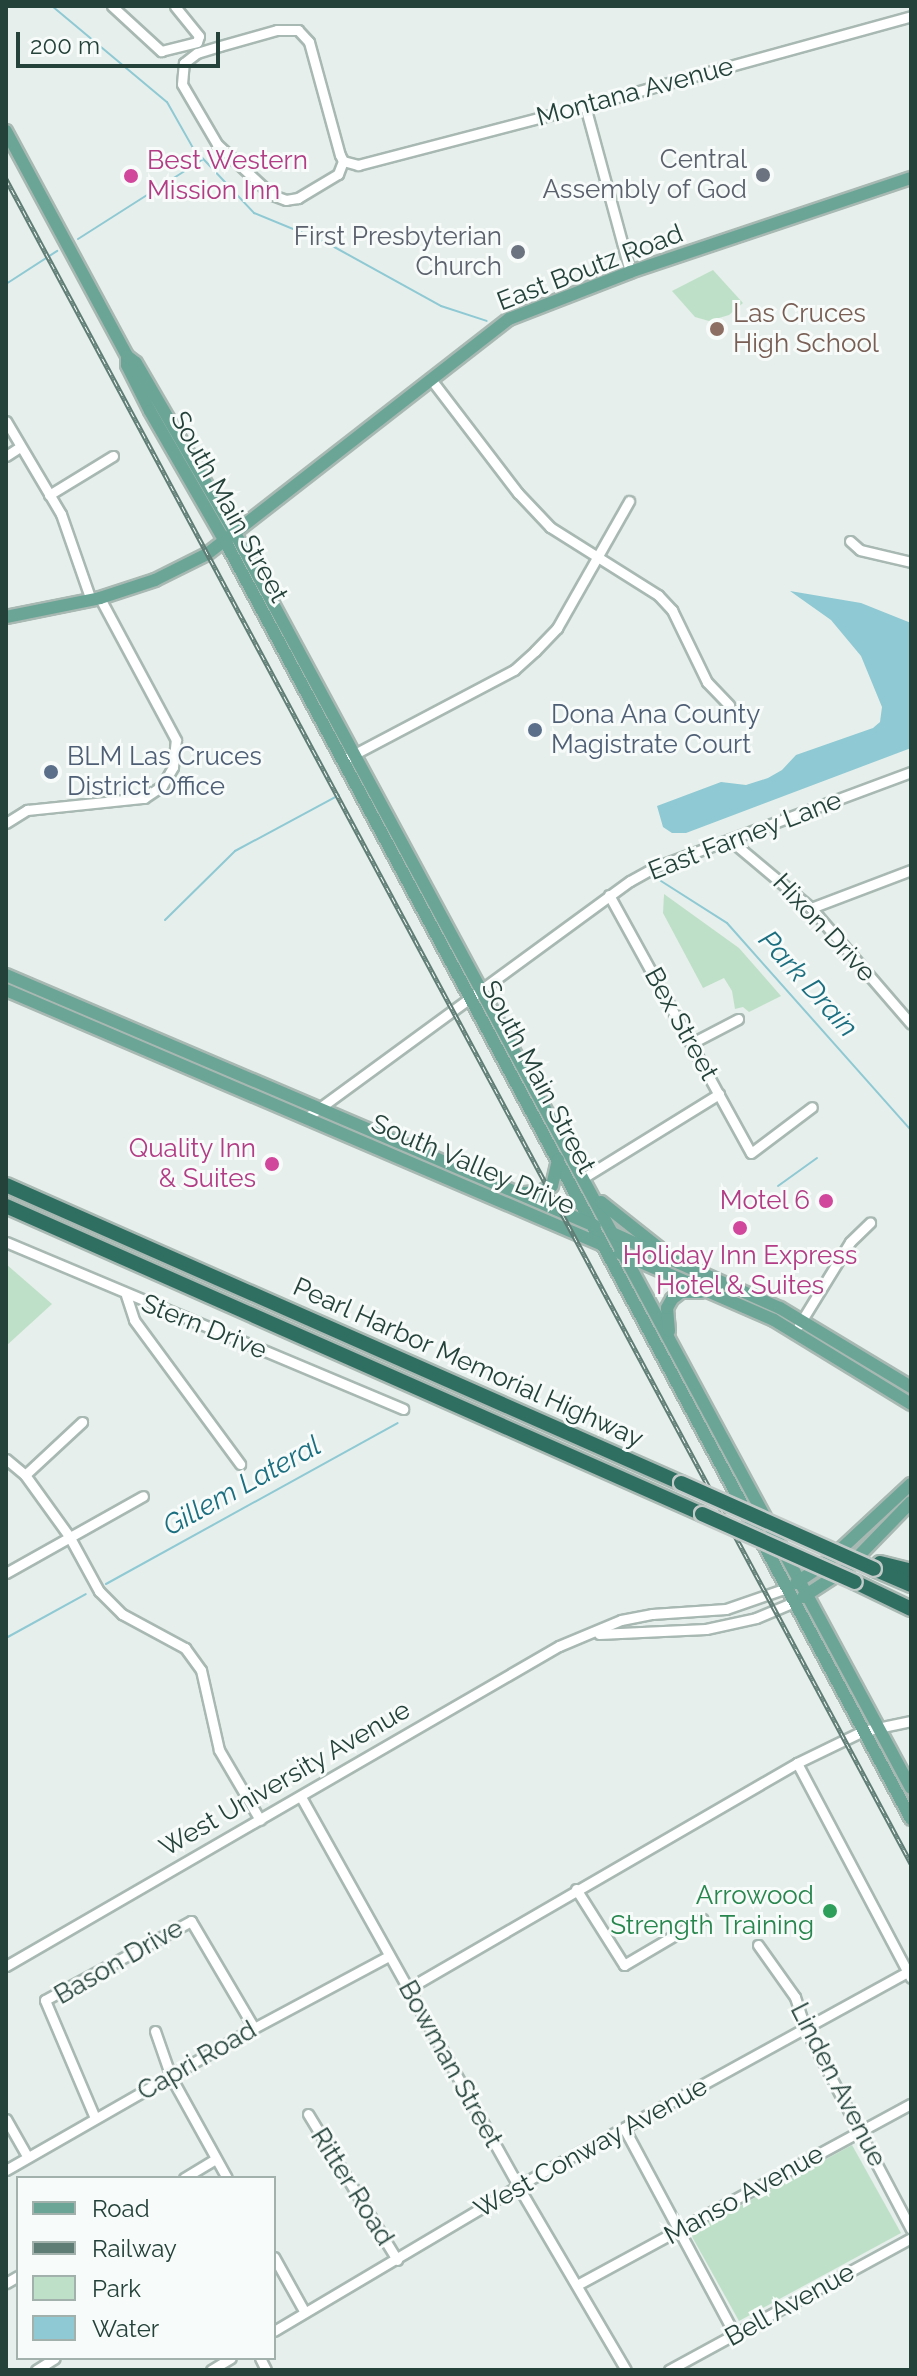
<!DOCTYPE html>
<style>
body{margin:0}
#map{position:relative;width:917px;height:2376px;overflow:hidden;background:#e6efeb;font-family:Raleway,sans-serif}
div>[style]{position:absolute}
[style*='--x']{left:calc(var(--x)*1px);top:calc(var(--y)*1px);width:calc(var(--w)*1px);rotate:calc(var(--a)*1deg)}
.green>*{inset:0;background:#bfe0c8}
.water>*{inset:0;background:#8ec9d4}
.stream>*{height:2px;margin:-1px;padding:0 1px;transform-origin:1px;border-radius:1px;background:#8ec9d4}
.roads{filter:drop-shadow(2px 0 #a8b8b2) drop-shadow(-2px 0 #a8b8b2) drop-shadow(0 2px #a8b8b2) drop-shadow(0 -2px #a8b8b2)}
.minor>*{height:9px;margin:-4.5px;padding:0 4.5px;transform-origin:4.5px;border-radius:4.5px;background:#fff}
.major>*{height:12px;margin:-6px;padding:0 6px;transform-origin:6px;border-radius:6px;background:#6aa596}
.highway>*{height:14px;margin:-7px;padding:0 7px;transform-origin:7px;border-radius:7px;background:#2f6f62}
.rail>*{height:5px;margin-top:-2.5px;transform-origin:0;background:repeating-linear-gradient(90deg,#f7fbf9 0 6px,#5f7d75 0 12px);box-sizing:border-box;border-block:2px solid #5f7d75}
.bridges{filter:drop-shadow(2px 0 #c2cac8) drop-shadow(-2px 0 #c2cac8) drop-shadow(0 2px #c2cac8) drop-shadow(0 -2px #c2cac8)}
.highway-bridge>*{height:14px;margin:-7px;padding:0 7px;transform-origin:7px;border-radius:7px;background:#2f6f62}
.dots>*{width:22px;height:22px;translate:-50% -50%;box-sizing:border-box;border:4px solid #f7fbf9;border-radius:50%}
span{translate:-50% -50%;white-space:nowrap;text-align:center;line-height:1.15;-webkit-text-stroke:6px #f7fbf9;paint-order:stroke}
.street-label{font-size:26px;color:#24423a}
.worship-label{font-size:26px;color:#5b616d}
.right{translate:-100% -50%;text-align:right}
.hotel-label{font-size:26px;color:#b23c85}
.left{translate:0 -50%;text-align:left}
.education-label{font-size:26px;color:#785e54}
.service-label{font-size:26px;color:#4e5e75}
.leisure-label{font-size:26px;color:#27864d}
.water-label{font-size:28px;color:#1c6f80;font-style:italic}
.frame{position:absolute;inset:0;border:8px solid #24423a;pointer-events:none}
.legend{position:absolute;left:16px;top:2176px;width:260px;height:184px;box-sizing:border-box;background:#f7fbf9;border:2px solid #a3b1ad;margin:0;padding:10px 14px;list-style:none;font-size:24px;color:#24423a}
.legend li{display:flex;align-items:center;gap:16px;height:40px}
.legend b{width:40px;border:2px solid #a3b1ad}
.scale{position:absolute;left:16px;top:32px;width:204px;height:36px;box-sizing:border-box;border:4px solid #24423a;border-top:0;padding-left:10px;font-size:24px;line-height:28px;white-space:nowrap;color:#24423a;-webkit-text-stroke:6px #f7fbf9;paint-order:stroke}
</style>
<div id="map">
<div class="green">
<i style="clip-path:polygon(713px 270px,743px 303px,729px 315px,709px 321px,695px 317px,672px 291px)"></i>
<i style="clip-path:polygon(664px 894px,739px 948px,781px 996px,749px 1012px,743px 1007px,735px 1009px,732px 991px,724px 978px,703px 988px,663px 913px)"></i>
<i style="clip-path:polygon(6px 1264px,52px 1304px,6px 1346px)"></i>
<i style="clip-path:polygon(852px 2145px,901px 2233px,739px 2321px,690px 2233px)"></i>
</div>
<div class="water">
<i style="clip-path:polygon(790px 591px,861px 603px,911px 623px,911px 748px,686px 833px,672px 833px,663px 827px,657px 806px,721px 782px,746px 785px,768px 778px,782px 770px,796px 755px,873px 728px,880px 722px,882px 707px,861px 656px,831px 620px)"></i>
</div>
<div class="stream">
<i style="--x:52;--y:6;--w:150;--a:39.9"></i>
<i style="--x:167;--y:102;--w:53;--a:60.5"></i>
<i style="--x:193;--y:148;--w:89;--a:46.8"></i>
<i style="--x:254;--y:213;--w:79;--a:22.3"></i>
<i style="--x:327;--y:243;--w:130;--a:28.9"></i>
<i style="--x:441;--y:306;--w:48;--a:18.1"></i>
<i style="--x:78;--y:239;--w:147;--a:-32.5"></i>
<i style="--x:6;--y:284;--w:61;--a:-32.9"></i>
<i style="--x:661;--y:881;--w:78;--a:32.5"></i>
<i style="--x:727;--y:923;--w:277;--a:48.4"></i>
<i style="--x:165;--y:920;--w:98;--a:-44.6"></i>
<i style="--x:235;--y:851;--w:118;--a:-28.3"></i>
<i style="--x:778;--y:1186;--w:48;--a:-35.7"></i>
<i style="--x:106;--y:1584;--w:333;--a:-28.9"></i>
<i style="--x:6;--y:1638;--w:91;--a:-28.8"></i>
</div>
<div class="roads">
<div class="minor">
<i style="--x:112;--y:6;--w:67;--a:42.6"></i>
<i style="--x:161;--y:51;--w:37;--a:-14"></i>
<i style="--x:197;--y:42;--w:6;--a:-72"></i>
<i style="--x:199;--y:36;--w:38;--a:-129"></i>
<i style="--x:585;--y:106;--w:172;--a:74.8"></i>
<i style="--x:343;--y:161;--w:14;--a:111"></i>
<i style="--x:338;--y:174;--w:47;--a:149"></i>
<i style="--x:298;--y:198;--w:12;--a:171"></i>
<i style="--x:286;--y:200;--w:15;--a:-160"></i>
<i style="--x:272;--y:195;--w:75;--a:-137.2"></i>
<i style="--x:217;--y:144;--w:69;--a:-120.3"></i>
<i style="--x:182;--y:84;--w:21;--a:-85"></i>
<i style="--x:184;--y:63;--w:16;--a:-38"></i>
<i style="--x:197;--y:53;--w:24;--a:-17"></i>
<i style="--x:220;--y:46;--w:59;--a:-15.7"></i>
<i style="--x:277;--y:30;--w:21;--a:0"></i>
<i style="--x:298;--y:30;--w:16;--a:47"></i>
<i style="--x:309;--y:42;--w:117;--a:74.7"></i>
<i style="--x:340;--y:155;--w:7;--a:63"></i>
<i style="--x:343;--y:161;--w:16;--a:15"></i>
<i style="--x:358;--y:165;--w:235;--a:-14.6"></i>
<i style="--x:585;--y:106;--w:338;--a:-15.4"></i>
<i style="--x:430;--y:378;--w:145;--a:52.6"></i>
<i style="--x:518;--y:493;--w:47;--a:46.7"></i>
<i style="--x:550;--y:527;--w:128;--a:32.2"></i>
<i style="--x:658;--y:595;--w:21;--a:47"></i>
<i style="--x:672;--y:610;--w:80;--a:64.1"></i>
<i style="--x:707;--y:682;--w:32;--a:46"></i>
<i style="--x:6;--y:421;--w:108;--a:59.4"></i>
<i style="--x:61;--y:514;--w:91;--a:70.8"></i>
<i style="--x:6;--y:456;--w:17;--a:-33"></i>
<i style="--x:49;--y:495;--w:75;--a:-31.4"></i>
<i style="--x:850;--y:541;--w:13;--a:42"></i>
<i style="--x:860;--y:550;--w:52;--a:13.2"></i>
<i style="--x:349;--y:757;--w:187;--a:-27.8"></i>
<i style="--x:514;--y:670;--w:28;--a:-42"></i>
<i style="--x:535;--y:651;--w:32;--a:-46"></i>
<i style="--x:557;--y:628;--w:146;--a:-60.4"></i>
<i style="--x:6;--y:823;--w:25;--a:-32"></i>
<i style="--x:27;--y:810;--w:118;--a:-5.9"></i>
<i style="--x:144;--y:798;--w:22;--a:-34"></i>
<i style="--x:162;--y:786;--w:22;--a:-60"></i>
<i style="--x:173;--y:767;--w:27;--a:-84"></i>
<i style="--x:176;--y:740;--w:161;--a:-118.2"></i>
<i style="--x:730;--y:840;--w:106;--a:40"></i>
<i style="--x:811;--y:908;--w:153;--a:49.2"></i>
<i style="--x:609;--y:895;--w:294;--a:61.2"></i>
<i style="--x:751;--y:1153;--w:76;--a:-37"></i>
<i style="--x:811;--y:908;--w:107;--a:-20.8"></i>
<i style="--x:692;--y:1043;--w:52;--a:-27.6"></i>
<i style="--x:306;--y:1118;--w:401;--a:-36.2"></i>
<i style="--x:630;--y:881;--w:26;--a:-29"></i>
<i style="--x:653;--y:868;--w:275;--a:-20.4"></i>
<i style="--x:583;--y:1178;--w:160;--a:-31.7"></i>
<i style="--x:6;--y:1242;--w:431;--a:22.8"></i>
<i style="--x:126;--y:1295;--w:26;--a:72"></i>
<i style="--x:134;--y:1320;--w:179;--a:53.6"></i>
<i style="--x:799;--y:1325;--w:97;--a:-58.4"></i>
<i style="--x:850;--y:1242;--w:28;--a:-44"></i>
<i style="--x:6;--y:1459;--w:25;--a:40"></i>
<i style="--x:25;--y:1475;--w:75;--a:54.2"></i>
<i style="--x:69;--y:1536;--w:63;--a:61.4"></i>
<i style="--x:99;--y:1591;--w:33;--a:45"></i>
<i style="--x:122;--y:1614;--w:72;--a:28.4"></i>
<i style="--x:185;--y:1648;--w:27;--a:54"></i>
<i style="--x:201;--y:1670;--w:82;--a:77.3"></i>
<i style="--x:219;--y:1750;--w:81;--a:59.6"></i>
<i style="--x:25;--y:1475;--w:78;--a:-42.9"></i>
<i style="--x:6;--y:1573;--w:157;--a:-29.3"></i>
<i style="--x:599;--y:1634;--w:107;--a:-2.7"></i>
<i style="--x:706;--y:1629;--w:51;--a:-12.4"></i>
<i style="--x:756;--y:1618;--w:41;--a:-22.8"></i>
<i style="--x:797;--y:1763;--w:243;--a:62.1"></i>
<i style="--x:301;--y:1797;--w:445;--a:60.8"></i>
<i style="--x:518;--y:2186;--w:213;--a:59.6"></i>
<i style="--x:576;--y:1889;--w:90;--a:57.7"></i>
<i style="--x:624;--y:1965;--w:91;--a:-30.5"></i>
<i style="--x:758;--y:1945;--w:64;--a:54.6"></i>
<i style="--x:795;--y:1997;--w:33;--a:72"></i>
<i style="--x:805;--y:2028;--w:227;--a:62.2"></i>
<i style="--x:6;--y:1966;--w:639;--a:-30.06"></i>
<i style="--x:559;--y:1646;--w:67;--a:-22.8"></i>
<i style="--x:621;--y:1620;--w:32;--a:-11"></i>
<i style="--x:652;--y:1614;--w:74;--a:-3.9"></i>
<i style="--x:726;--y:1609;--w:65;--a:-19"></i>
<i style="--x:409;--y:1988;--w:449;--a:-30.1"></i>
<i style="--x:797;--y:1763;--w:73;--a:-25.9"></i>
<i style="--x:863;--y:1731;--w:49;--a:-11.8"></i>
<i style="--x:155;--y:2031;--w:49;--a:70.8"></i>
<i style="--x:171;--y:2077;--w:115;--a:61"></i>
<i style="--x:308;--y:2114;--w:171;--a:58.6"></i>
<i style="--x:95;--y:2118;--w:128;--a:-113"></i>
<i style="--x:45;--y:2000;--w:166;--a:-28.4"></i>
<i style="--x:191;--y:1921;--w:124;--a:59.5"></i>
<i style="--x:6;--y:2119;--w:43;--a:60.4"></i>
<i style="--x:624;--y:2128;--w:235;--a:61.8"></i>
<i style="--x:6;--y:2170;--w:286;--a:-29.8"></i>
<i style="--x:254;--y:2028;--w:153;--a:-28.1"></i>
<i style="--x:184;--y:2178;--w:37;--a:-31"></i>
<i style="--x:274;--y:2257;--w:62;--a:60.9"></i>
<i style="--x:6;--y:2283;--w:14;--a:-30"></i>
<i style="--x:577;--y:2285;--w:380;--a:-28.5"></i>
<i style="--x:274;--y:2331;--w:284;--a:-30.7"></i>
<i style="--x:518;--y:2186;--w:448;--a:-28.8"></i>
<i style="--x:260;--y:2358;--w:13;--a:63"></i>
<i style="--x:36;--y:2370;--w:22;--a:-32"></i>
<i style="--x:211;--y:2370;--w:23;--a:-31"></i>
<i style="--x:669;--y:2370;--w:276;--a:-28.6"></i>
</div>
<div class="major">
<i style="--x:6;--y:131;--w:255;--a:61.7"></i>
<i style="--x:127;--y:356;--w:9;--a:90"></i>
<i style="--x:127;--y:365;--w:51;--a:63.4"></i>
<i style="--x:150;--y:411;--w:152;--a:60.1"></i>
<i style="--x:226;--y:543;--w:1448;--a:61.77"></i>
<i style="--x:127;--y:356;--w:11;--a:38"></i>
<i style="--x:136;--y:363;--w:199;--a:59.8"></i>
<i style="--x:236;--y:535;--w:1423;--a:61.69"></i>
<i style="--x:6;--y:617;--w:96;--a:-11.4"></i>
<i style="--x:100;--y:598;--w:58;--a:-18.1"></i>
<i style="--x:155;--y:580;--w:58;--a:-26.6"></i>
<i style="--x:207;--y:554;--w:383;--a:-37.9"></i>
<i style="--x:509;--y:319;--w:130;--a:-21.2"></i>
<i style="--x:630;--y:272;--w:296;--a:-18.5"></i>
<i style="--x:6;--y:975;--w:640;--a:23.08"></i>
<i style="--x:6;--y:990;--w:649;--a:23.13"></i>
<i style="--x:524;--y:1193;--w:16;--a:-4"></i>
<i style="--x:540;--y:1192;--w:13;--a:-27"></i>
<i style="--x:552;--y:1186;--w:27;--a:-77"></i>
<i style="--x:601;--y:1202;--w:74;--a:38.4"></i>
<i style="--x:612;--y:1233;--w:184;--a:24.1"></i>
<i style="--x:780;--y:1308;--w:153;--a:31.1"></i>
<i style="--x:620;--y:1253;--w:168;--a:23.5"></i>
<i style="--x:774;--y:1320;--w:161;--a:31.5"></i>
<i style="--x:669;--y:1331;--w:23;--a:-95"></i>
<i style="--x:667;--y:1308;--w:10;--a:-61"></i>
<i style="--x:672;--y:1299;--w:11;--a:-38"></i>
<i style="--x:681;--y:1292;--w:20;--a:0"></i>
<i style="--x:796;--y:1583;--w:37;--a:-34"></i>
<i style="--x:827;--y:1562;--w:115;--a:-42.9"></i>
<i style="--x:803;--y:1597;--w:51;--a:-33.1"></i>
<i style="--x:846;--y:1569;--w:93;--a:-45.9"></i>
</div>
<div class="highway">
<i style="--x:6;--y:1185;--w:738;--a:23.82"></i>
<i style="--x:6;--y:1206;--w:761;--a:23.87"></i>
<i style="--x:880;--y:1563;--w:32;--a:14"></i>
<i style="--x:874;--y:1569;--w:40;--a:23.4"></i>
<i style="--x:855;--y:1582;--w:62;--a:25.7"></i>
</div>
</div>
<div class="rail">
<i style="--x:6;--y:179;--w:1912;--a:61.75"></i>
</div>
<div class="bridges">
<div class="highway-bridge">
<i style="--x:681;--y:1483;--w:211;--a:24"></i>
<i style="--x:702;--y:1514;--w:167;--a:24"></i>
</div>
</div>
<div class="dots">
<i style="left:763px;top:175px;background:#6b7280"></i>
<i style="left:131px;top:176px;background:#d1479c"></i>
<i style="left:518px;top:252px;background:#6b7280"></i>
<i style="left:717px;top:329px;background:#8d6e63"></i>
<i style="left:535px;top:730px;background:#5c6f8a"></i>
<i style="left:51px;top:772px;background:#5c6f8a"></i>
<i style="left:272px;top:1164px;background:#d1479c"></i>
<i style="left:826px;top:1201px;background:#d1479c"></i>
<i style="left:740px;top:1228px;background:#d1479c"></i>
<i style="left:830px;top:1911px;background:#2e9e5b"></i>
</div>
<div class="street-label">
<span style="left:635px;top:92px;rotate:-15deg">Montana Avenue</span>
<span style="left:590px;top:268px;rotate:-21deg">East Boutz Road</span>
<span style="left:229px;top:507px;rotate:61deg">South Main Street</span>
<span style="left:745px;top:836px;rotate:-21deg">East Farney Lane</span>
<span style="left:824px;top:928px;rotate:47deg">Hixon Drive</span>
<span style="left:681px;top:1024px;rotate:61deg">Bex Street</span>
<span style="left:538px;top:1077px;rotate:62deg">South Main Street</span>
<span style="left:473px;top:1165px;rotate:23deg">South Valley Drive</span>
<span style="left:204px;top:1327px;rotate:22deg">Stern Drive</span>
<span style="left:468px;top:1363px;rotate:24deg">Pearl Harbor Memorial Highway</span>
<span style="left:285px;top:1779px;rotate:-30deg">West University Avenue</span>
<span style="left:119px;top:1962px;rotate:-30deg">Bason Drive</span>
<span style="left:197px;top:2061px;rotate:-30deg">Capri Road</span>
<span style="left:450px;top:2064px;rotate:61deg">Bowman Street</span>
<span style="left:838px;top:2085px;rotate:63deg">Linden Avenue</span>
<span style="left:591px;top:2148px;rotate:-29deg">West Conway Avenue</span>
<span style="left:352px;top:2187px;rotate:58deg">Ritter Road</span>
<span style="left:744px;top:2195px;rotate:-29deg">Manso Avenue</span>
<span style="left:790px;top:2305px;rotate:-29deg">Bell Avenue</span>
</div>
<div class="worship-label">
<span class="right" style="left:747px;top:175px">Central<br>Assembly of God</span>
<span class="right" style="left:502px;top:252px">First Presbyterian<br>Church</span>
</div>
<div class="hotel-label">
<span class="left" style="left:147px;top:176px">Best Western<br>Mission Inn</span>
<span class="right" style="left:256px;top:1164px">Quality Inn<br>&amp; Suites</span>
<span class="right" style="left:810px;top:1201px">Motel 6</span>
<span style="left:740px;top:1271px">Holiday Inn Express<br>Hotel &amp; Suites</span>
</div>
<div class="education-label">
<span class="left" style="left:733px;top:329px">Las Cruces<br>High School</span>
</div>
<div class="service-label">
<span class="left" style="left:551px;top:730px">Dona Ana County<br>Magistrate Court</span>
<span class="left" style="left:67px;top:772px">BLM Las Cruces<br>District Office</span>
</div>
<div class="leisure-label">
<span class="right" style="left:814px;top:1911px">Arrowood<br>Strength Training</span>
</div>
<div class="water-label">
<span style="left:808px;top:984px;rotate:48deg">Park Drain</span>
<span style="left:242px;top:1486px;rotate:-29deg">Gillem Lateral</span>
</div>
<div class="frame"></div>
<ul class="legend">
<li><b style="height:10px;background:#6aa596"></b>Road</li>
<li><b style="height:10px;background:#5f7d75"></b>Railway</li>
<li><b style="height:22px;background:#bfe0c8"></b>Park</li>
<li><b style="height:22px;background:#8ec9d4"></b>Water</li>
</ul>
<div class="scale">200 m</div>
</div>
